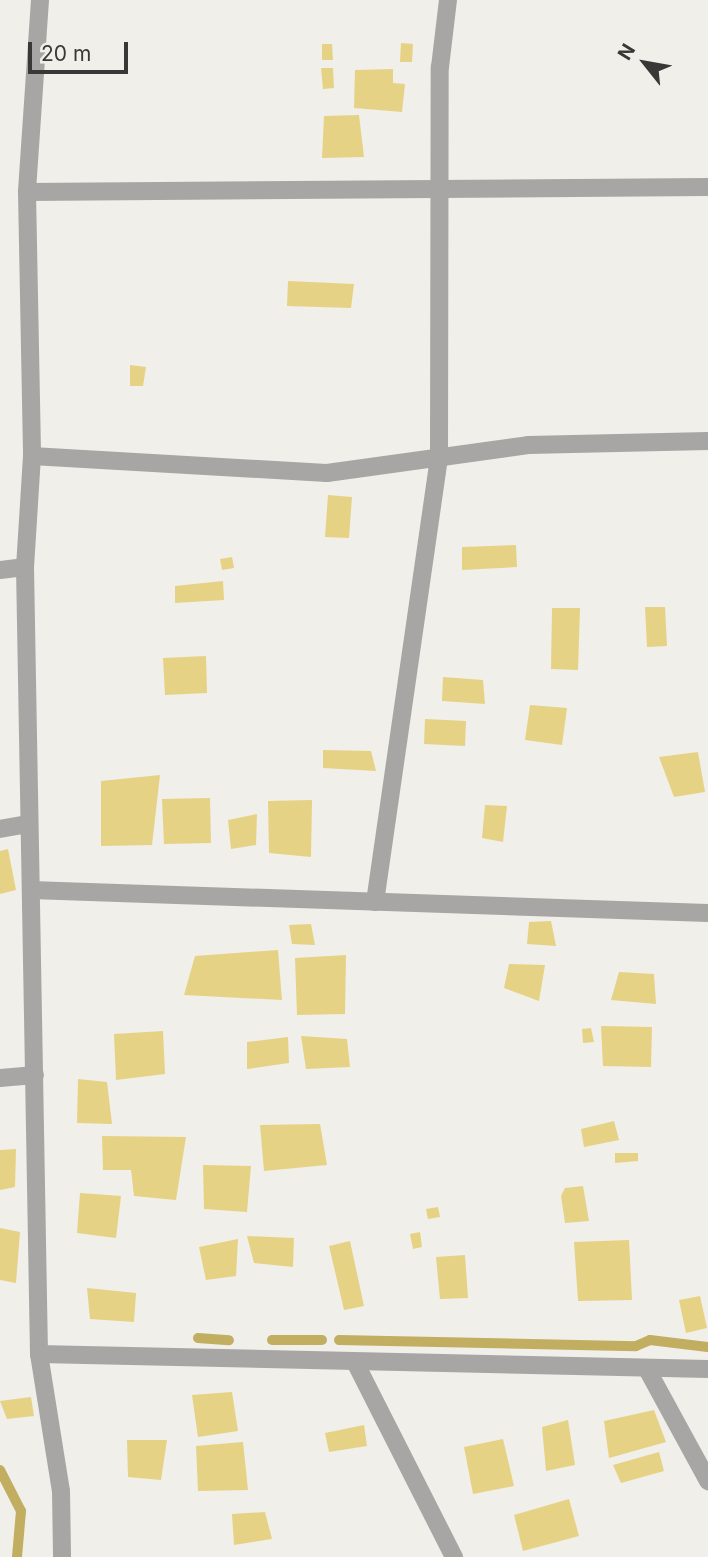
<!DOCTYPE html>
<style>
body{margin:0}
#map{position:relative;width:708px;height:1557px;overflow:hidden;background:#f1efe9;font-family:Inter,sans-serif}
div>[style]{position:absolute}
[style*='--x']{left:calc(var(--x)*1px);top:calc(var(--y)*1px);width:calc(var(--w)*1px);rotate:calc(var(--a)*1deg)}
.stream>*{height:10px;margin:-5px;padding:0 5px;transform-origin:5px;border-radius:5px;background:#c1ae60}
.building>*{inset:0;background:#e6d284}
.street>*{height:18px;margin:-9px;padding:0 9px;transform-origin:9px;border-radius:9px;background:#a7a6a4}
span{translate:-50% -50%;white-space:nowrap;text-align:center;line-height:1.15;-webkit-text-stroke:5px #f1efe9;paint-order:stroke}
.north{position:absolute;left:610px;top:28px;width:70px;height:70px;-webkit-text-stroke:5px #f1efe9;paint-order:stroke;rotate:301deg;font-size:19px;font-weight:700;line-height:28px;text-align:center;color:#393836}
.north::after{content:'';display:block;margin:auto;width:24px;height:32px;background:#393836;clip-path:polygon(50% 0,100% 100%,50% 72%,0 100%)}
.scale{position:absolute;left:28px;top:42px;width:100px;height:32px;box-sizing:border-box;border:4px solid #393836;border-top:0;padding-left:9px;font-size:21px;line-height:24px;white-space:nowrap;color:#393836;-webkit-text-stroke:5px #f1efe9;paint-order:stroke}
</style>
<div id="map">
<div class="stream">
<i style="--x:198;--y:1338;--w:31;--a:4"></i>
<i style="--x:272;--y:1340;--w:50;--a:0"></i>
<i style="--x:339;--y:1340;--w:297;--a:1.2"></i>
<i style="--x:636;--y:1346;--w:15;--a:-23"></i>
<i style="--x:650;--y:1340;--w:58;--a:6.9"></i>
<i style="--x:0;--y:1470;--w:46;--a:62.9"></i>
<i style="--x:21;--y:1511;--w:46;--a:95"></i>
</div>
<div class="building">
<i style="clip-path:polygon(401px 43px,413px 44px,412px 62px,400px 62px)"></i>
<i style="clip-path:polygon(322px 44px,332px 44px,333px 60px,322px 60px)"></i>
<i style="clip-path:polygon(321px 68px,333px 68px,334px 88px,323px 89px)"></i>
<i style="clip-path:polygon(393px 69px,393px 83px,405px 84px,402px 112px,354px 108px,355px 70px)"></i>
<i style="clip-path:polygon(359px 115px,364px 157px,322px 158px,324px 116px)"></i>
<i style="clip-path:polygon(288px 281px,354px 284px,351px 308px,287px 306px)"></i>
<i style="clip-path:polygon(130px 365px,146px 367px,143px 386px,130px 386px)"></i>
<i style="clip-path:polygon(328px 495px,352px 497px,349px 538px,325px 537px)"></i>
<i style="clip-path:polygon(516px 545px,517px 567px,462px 570px,462px 547px)"></i>
<i style="clip-path:polygon(232px 557px,234px 568px,222px 570px,220px 559px)"></i>
<i style="clip-path:polygon(223px 581px,224px 600px,175px 603px,175px 586px)"></i>
<i style="clip-path:polygon(645px 607px,665px 607px,667px 646px,647px 647px)"></i>
<i style="clip-path:polygon(552px 608px,580px 608px,578px 670px,551px 669px)"></i>
<i style="clip-path:polygon(206px 656px,207px 693px,165px 695px,163px 658px)"></i>
<i style="clip-path:polygon(443px 677px,483px 680px,485px 704px,442px 701px)"></i>
<i style="clip-path:polygon(530px 705px,567px 708px,562px 745px,525px 740px)"></i>
<i style="clip-path:polygon(425px 719px,466px 721px,465px 746px,424px 744px)"></i>
<i style="clip-path:polygon(323px 750px,371px 751px,376px 771px,323px 768px)"></i>
<i style="clip-path:polygon(698px 752px,705px 792px,674px 797px,659px 757px)"></i>
<i style="clip-path:polygon(160px 775px,152px 845px,101px 846px,101px 781px)"></i>
<i style="clip-path:polygon(210px 798px,211px 843px,164px 844px,162px 799px)"></i>
<i style="clip-path:polygon(312px 800px,311px 857px,269px 853px,268px 801px)"></i>
<i style="clip-path:polygon(485px 805px,507px 806px,503px 842px,482px 838px)"></i>
<i style="clip-path:polygon(257px 814px,256px 845px,231px 849px,228px 820px)"></i>
<i style="clip-path:polygon(8px 849px,16px 890px,0 894px,0 851px)"></i>
<i style="clip-path:polygon(551px 921px,556px 946px,527px 944px,529px 922px)"></i>
<i style="clip-path:polygon(311px 924px,315px 945px,292px 944px,289px 925px)"></i>
<i style="clip-path:polygon(278px 950px,282px 1000px,184px 995px,195px 956px)"></i>
<i style="clip-path:polygon(346px 955px,345px 1014px,297px 1015px,295px 958px)"></i>
<i style="clip-path:polygon(509px 964px,545px 965px,539px 1001px,504px 988px)"></i>
<i style="clip-path:polygon(619px 972px,654px 974px,656px 1004px,611px 1000px)"></i>
<i style="clip-path:polygon(601px 1026px,652px 1027px,651px 1067px,603px 1066px)"></i>
<i style="clip-path:polygon(591px 1028px,594px 1042px,583px 1043px,582px 1029px)"></i>
<i style="clip-path:polygon(163px 1031px,165px 1074px,116px 1080px,114px 1034px)"></i>
<i style="clip-path:polygon(301px 1036px,347px 1039px,350px 1067px,306px 1069px)"></i>
<i style="clip-path:polygon(288px 1037px,289px 1063px,247px 1069px,247px 1042px)"></i>
<i style="clip-path:polygon(78px 1079px,107px 1082px,112px 1124px,77px 1123px)"></i>
<i style="clip-path:polygon(614px 1121px,619px 1140px,584px 1147px,581px 1129px)"></i>
<i style="clip-path:polygon(320px 1124px,327px 1165px,264px 1171px,260px 1125px)"></i>
<i style="clip-path:polygon(102px 1136px,186px 1137px,176px 1200px,134px 1196px,131px 1170px,103px 1170px)"></i>
<i style="clip-path:polygon(16px 1149px,15px 1187px,0 1190px,0 1150px)"></i>
<i style="clip-path:polygon(615px 1153px,638px 1153px,638px 1161px,615px 1163px)"></i>
<i style="clip-path:polygon(203px 1165px,251px 1166px,247px 1212px,204px 1209px)"></i>
<i style="clip-path:polygon(583px 1186px,589px 1221px,565px 1223px,561px 1196px,565px 1188px)"></i>
<i style="clip-path:polygon(80px 1193px,121px 1196px,116px 1238px,77px 1233px)"></i>
<i style="clip-path:polygon(438px 1207px,440px 1217px,428px 1219px,426px 1209px)"></i>
<i style="clip-path:polygon(0 1228px,20px 1232px,16px 1283px,0 1280px)"></i>
<i style="clip-path:polygon(420px 1232px,422px 1247px,413px 1249px,410px 1234px)"></i>
<i style="clip-path:polygon(247px 1236px,294px 1238px,293px 1267px,254px 1263px)"></i>
<i style="clip-path:polygon(238px 1239px,236px 1276px,206px 1280px,199px 1247px)"></i>
<i style="clip-path:polygon(629px 1240px,632px 1300px,578px 1301px,574px 1242px)"></i>
<i style="clip-path:polygon(350px 1241px,364px 1306px,344px 1310px,329px 1246px)"></i>
<i style="clip-path:polygon(465px 1255px,468px 1298px,440px 1299px,436px 1257px)"></i>
<i style="clip-path:polygon(87px 1288px,136px 1293px,134px 1322px,90px 1319px)"></i>
<i style="clip-path:polygon(700px 1296px,707px 1328px,686px 1333px,679px 1300px)"></i>
<i style="clip-path:polygon(232px 1392px,238px 1431px,198px 1437px,192px 1395px)"></i>
<i style="clip-path:polygon(31px 1397px,34px 1416px,7px 1419px,0 1401px)"></i>
<i style="clip-path:polygon(654px 1410px,666px 1442px,609px 1458px,604px 1421px)"></i>
<i style="clip-path:polygon(568px 1420px,575px 1465px,546px 1471px,542px 1427px)"></i>
<i style="clip-path:polygon(364px 1425px,367px 1446px,329px 1452px,325px 1433px)"></i>
<i style="clip-path:polygon(503px 1439px,514px 1486px,473px 1494px,464px 1447px)"></i>
<i style="clip-path:polygon(127px 1440px,167px 1440px,161px 1480px,128px 1477px)"></i>
<i style="clip-path:polygon(243px 1442px,248px 1490px,198px 1491px,196px 1446px)"></i>
<i style="clip-path:polygon(659px 1452px,664px 1471px,621px 1483px,613px 1465px)"></i>
<i style="clip-path:polygon(569px 1499px,579px 1536px,523px 1551px,514px 1515px)"></i>
<i style="clip-path:polygon(265px 1512px,272px 1539px,234px 1545px,232px 1514px)"></i>
</div>
<div class="street">
<i style="--x:40;--y:0;--w:192;--a:93.9"></i>
<i style="--x:27;--y:192;--w:264;--a:88.9"></i>
<i style="--x:32;--y:456;--w:111;--a:93.6"></i>
<i style="--x:25;--y:567;--w:787;--a:88.98"></i>
<i style="--x:39;--y:1354;--w:139;--a:80.9"></i>
<i style="--x:61;--y:1491;--w:66;--a:89.1"></i>
<i style="--x:27;--y:192;--w:681;--a:-0.42"></i>
<i style="--x:32;--y:456;--w:295;--a:3.3"></i>
<i style="--x:327;--y:473;--w:203;--a:-7.9"></i>
<i style="--x:528;--y:445;--w:180;--a:-1.3"></i>
<i style="--x:0;--y:570;--w:25;--a:-7"></i>
<i style="--x:0;--y:829;--w:29;--a:-10"></i>
<i style="--x:31;--y:890;--w:677;--a:1.95"></i>
<i style="--x:375;--y:902;--w:449;--a:-81.8"></i>
<i style="--x:439;--y:458;--w:391;--a:-89.9"></i>
<i style="--x:440;--y:67;--w:67;--a:-83.2"></i>
<i style="--x:0;--y:1078;--w:35;--a:-5"></i>
<i style="--x:39;--y:1354;--w:669;--a:1.28"></i>
<i style="--x:355;--y:1362;--w:219;--a:63.1"></i>
<i style="--x:647;--y:1369;--w:128;--a:61.4"></i>
</div>
<div class="north">N</div>
<div class="scale">20 m</div>
</div>
